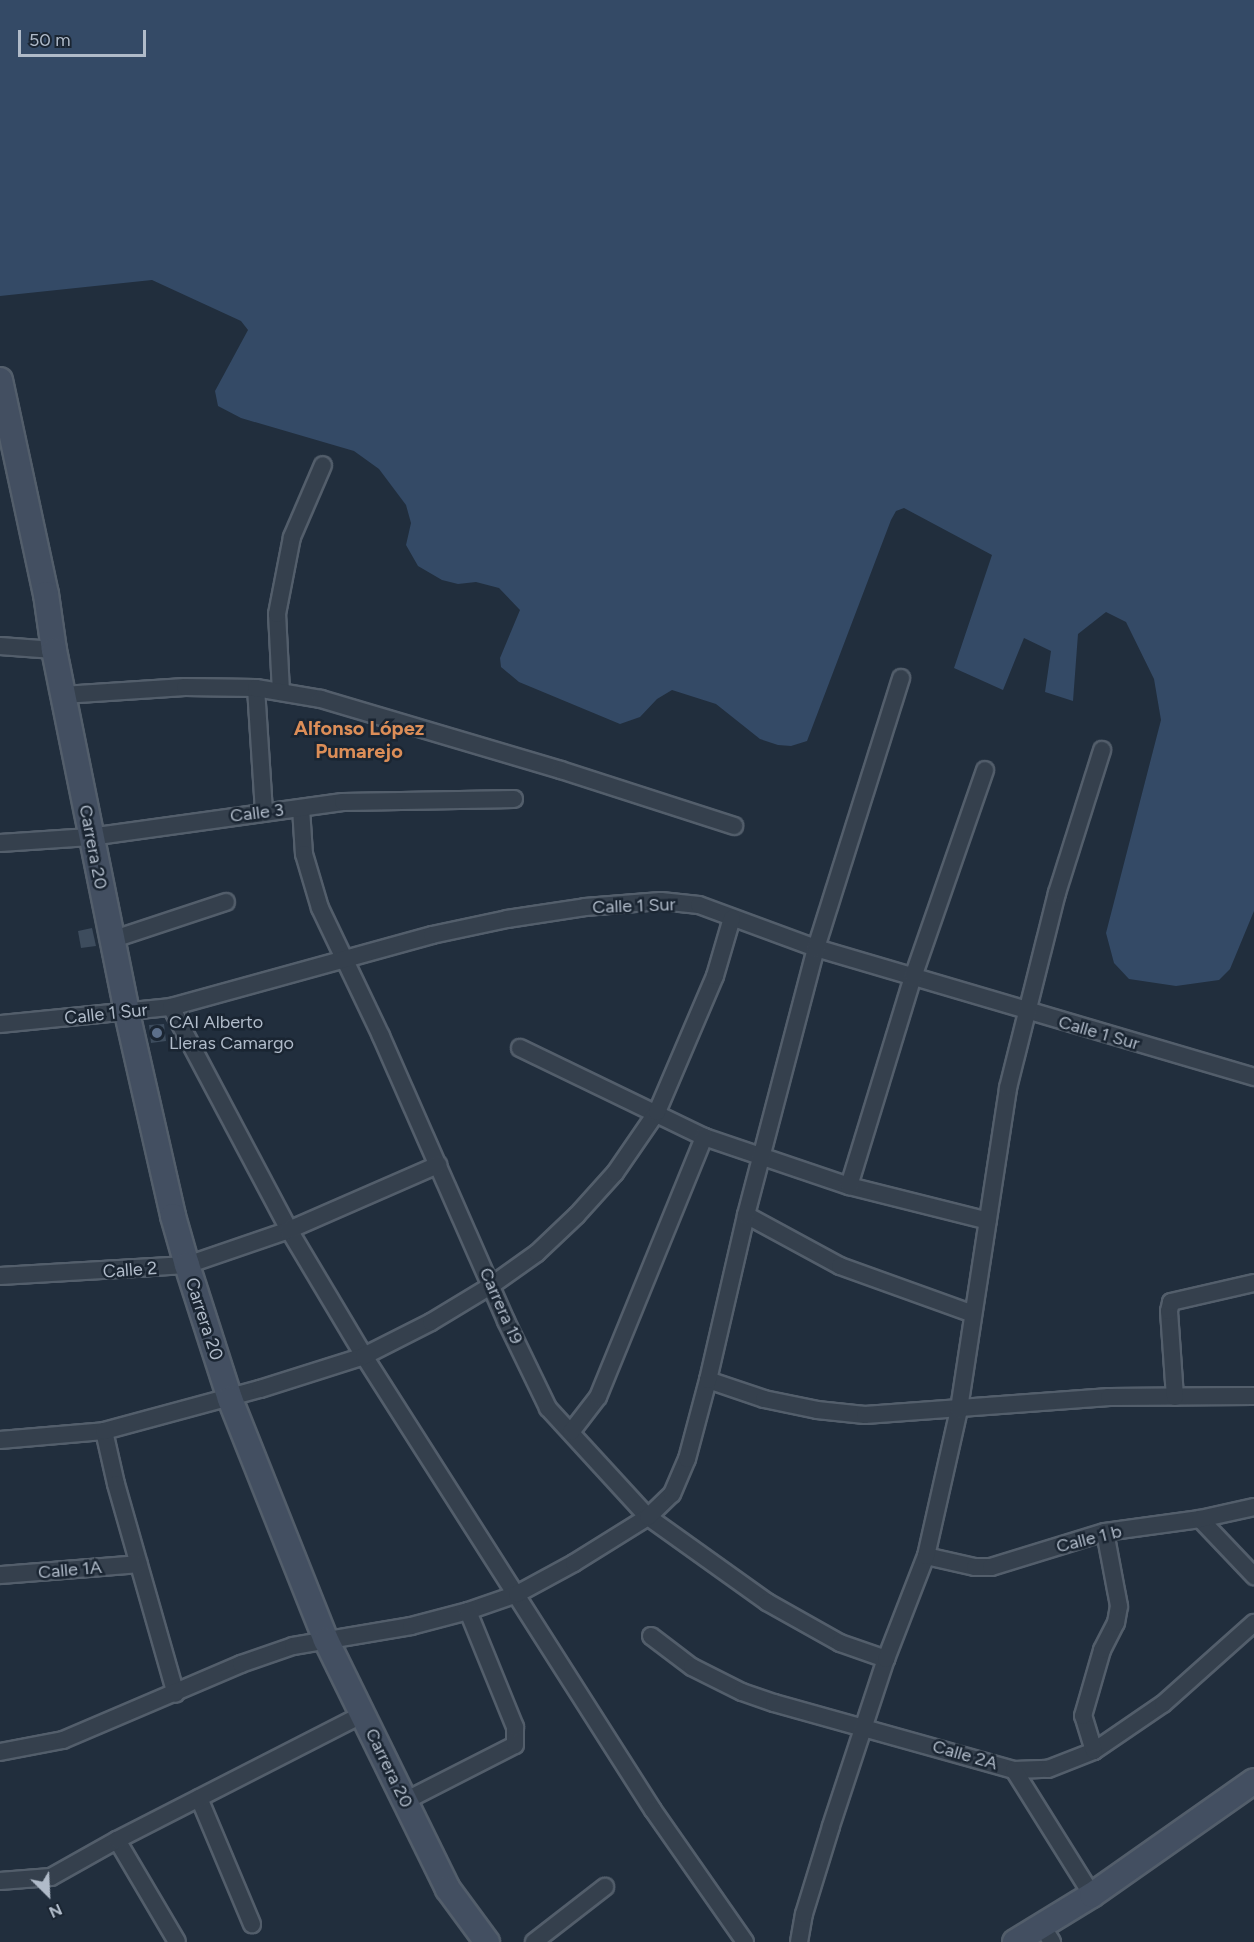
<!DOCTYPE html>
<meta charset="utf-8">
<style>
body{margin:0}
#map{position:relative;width:1254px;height:1942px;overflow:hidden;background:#212e3d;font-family:Figtree,sans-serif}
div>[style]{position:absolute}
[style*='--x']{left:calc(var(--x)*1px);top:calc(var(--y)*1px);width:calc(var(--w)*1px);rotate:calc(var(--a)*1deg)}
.water>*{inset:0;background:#344a66}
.building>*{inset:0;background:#3d4c5d}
.roads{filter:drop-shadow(2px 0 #535e6b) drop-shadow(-2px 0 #535e6b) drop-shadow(0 2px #535e6b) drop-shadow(0 -2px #535e6b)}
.street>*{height:16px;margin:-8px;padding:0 8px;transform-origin:8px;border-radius:8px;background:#35404d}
.secondary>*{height:24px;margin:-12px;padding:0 12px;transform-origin:12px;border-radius:12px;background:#434f61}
.dots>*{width:16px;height:16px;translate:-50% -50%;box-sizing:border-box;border:3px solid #1a2532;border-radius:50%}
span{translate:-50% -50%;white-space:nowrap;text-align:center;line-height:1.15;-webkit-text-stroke:5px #1a2532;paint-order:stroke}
.street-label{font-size:18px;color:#b0bbc9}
.poi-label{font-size:18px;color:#b0bbc9}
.left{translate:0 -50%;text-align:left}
.neighbourhood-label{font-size:20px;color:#dc8e58;font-weight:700}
.north{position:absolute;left:18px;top:1864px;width:60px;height:60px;-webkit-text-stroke:4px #1a2532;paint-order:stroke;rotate:156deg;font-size:16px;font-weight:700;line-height:24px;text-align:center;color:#b0bbc9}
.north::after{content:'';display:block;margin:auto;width:21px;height:27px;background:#b0bbc9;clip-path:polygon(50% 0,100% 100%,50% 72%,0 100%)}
.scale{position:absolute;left:18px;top:30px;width:128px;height:27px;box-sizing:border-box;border:3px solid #b0bbc9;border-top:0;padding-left:8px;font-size:18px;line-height:21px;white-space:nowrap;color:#b0bbc9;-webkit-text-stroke:4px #1a2532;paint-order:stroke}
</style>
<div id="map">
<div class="water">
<i style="clip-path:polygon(0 0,1254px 0,1254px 911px,1230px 969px,1219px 980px,1176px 986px,1129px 979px,1114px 963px,1106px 933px,1161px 720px,1154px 679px,1126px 622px,1106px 612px,1078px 634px,1073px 701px,1045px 692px,1051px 651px,1024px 638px,1003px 690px,954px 668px,992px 555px,904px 508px,896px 511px,891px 520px,807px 741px,791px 746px,778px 745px,760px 739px,716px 704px,672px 690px,657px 699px,640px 717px,620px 724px,519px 682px,501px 667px,500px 658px,520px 610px,499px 588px,476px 582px,458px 584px,442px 580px,418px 566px,406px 545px,411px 523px,406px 505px,379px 469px,354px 451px,241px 418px,218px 406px,215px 391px,248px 330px,241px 321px,152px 280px,0 296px)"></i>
</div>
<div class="building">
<i style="clip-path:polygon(92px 928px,96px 946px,81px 948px,78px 931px)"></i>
<i style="clip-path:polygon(164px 1024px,166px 1041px,151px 1043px,149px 1025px)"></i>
</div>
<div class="roads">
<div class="street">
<i style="--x:0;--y:646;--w:54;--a:4.2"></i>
<i style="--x:256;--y:688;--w:124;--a:86.3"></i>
<i style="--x:281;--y:692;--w:78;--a:-92.9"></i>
<i style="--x:277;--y:614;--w:78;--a:-79"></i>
<i style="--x:292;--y:537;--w:78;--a:-66.7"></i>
<i style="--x:63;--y:695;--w:122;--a:-3.8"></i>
<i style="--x:185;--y:687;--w:71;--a:0.8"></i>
<i style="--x:256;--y:688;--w:66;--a:9.6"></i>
<i style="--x:321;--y:699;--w:250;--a:16.5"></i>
<i style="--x:561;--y:770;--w:182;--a:17.9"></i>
<i style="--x:301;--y:808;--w:46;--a:86.3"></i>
<i style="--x:304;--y:854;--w:56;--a:73.5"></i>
<i style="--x:320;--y:908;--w:142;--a:64.5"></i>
<i style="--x:381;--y:1036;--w:311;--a:66.3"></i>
<i style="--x:506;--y:1321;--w:97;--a:64.2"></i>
<i style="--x:548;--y:1408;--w:148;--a:47.5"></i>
<i style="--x:648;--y:1517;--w:146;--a:35.5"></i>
<i style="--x:767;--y:1602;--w:84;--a:29.3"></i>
<i style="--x:840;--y:1643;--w:49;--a:19.2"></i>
<i style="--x:0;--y:843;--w:90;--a:-3.8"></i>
<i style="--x:90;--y:837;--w:255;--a:-7.9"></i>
<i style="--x:343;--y:802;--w:171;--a:-1"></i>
<i style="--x:111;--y:940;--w:121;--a:-18.3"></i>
<i style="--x:171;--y:1007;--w:252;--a:62.1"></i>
<i style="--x:289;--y:1230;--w:147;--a:59.2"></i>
<i style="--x:364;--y:1356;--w:538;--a:57.52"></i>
<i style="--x:653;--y:1810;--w:161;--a:55.1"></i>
<i style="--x:0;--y:1024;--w:172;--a:-5.7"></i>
<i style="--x:171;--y:1007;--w:271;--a:-15.4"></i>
<i style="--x:432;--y:935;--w:77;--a:-12"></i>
<i style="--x:507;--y:919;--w:79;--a:-8.7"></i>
<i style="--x:585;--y:907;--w:76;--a:-4.5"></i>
<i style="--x:661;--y:901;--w:38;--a:6"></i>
<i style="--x:699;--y:905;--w:125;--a:20.2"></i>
<i style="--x:816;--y:948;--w:457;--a:16.4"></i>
<i style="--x:520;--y:1048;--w:204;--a:25.8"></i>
<i style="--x:704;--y:1137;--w:153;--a:18.7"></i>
<i style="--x:849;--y:1186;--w:143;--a:14.1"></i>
<i style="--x:849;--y:1186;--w:219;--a:-73"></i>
<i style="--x:913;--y:977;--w:219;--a:-70.8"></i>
<i style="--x:746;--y:1215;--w:107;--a:28.5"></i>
<i style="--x:840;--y:1266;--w:141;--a:19.8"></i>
<i style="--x:0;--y:1276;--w:187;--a:-3.4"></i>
<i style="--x:187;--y:1265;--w:108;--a:-18.9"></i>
<i style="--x:289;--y:1230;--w:163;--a:-23.6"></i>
<i style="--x:708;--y:1380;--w:59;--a:18.7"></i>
<i style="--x:764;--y:1399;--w:54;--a:11.7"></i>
<i style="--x:817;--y:1410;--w:48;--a:5.9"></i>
<i style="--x:865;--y:1415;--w:245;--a:-4.2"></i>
<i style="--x:1109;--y:1397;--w:145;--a:-0.4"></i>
<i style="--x:1175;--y:1397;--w:86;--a:-94"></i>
<i style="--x:1169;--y:1311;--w:9;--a:-77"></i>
<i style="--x:1171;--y:1302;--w:85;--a:-12.9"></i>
<i style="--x:104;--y:1431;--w:54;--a:77.2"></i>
<i style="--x:116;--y:1484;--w:218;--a:74.1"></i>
<i style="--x:571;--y:1432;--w:44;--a:-52.4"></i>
<i style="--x:598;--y:1397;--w:281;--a:-67.8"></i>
<i style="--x:0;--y:1440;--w:104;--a:-4.9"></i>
<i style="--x:104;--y:1431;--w:162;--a:-15.1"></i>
<i style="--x:260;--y:1389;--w:109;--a:-17.6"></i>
<i style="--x:364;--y:1356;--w:75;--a:-26.9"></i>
<i style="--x:431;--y:1322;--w:71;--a:-31.2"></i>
<i style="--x:492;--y:1285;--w:55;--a:-35.4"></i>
<i style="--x:537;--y:1253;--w:55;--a:-43.5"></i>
<i style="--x:577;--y:1215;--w:57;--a:-47.9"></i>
<i style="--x:615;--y:1173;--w:74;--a:-55.5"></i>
<i style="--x:657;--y:1112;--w:148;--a:-66.9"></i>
<i style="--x:715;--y:976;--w:60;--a:-73.7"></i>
<i style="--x:1200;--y:1519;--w:79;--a:46.5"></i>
<i style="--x:926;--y:1556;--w:50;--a:12.7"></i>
<i style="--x:975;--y:1567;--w:16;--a:0"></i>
<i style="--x:991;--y:1567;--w:119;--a:-17.1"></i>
<i style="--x:1105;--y:1532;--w:96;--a:-7.8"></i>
<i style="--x:1200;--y:1519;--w:55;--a:-12.5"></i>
<i style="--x:0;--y:1575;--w:139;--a:-4.5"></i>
<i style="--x:651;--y:1636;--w:51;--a:37.1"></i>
<i style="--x:692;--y:1667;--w:56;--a:26.6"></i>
<i style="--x:742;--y:1692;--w:34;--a:19"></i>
<i style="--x:774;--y:1703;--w:249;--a:15.6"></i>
<i style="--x:1014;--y:1770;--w:34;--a:-2"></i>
<i style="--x:1048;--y:1769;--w:49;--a:-21.4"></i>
<i style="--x:1094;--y:1751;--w:83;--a:-34.3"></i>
<i style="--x:1163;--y:1704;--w:122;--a:-41.7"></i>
<i style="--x:1094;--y:1751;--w:37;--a:-107"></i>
<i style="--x:1083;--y:1716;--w:69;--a:-73.9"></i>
<i style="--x:1102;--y:1650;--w:30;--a:-63"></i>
<i style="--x:1116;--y:1623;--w:17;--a:-80"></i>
<i style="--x:1119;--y:1606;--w:75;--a:-100.7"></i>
<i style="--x:0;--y:1752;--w:64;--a:-10.8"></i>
<i style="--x:63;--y:1740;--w:194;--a:-23.1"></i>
<i style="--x:241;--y:1664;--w:55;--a:-19.1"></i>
<i style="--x:293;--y:1646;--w:120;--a:-9.6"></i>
<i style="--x:411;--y:1626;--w:59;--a:-14.7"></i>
<i style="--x:468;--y:1611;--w:52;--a:-19.1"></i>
<i style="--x:517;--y:1594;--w:65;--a:-28.5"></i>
<i style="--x:574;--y:1563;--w:87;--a:-31.9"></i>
<i style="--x:648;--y:1517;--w:33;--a:-44"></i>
<i style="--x:672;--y:1494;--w:38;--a:-67"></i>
<i style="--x:687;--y:1459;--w:82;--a:-75.1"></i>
<i style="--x:708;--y:1380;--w:169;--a:-77"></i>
<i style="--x:746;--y:1215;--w:276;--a:-75.3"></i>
<i style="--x:816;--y:948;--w:283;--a:-72.5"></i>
<i style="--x:1014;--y:1770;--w:147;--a:58"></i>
<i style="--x:199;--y:1798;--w:137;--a:67.2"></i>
<i style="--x:405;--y:1801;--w:123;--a:-27"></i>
<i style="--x:515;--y:1745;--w:18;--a:-90"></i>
<i style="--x:515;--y:1727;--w:125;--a:-112.1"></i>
<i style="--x:117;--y:1840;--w:118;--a:59.5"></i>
<i style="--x:0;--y:1881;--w:51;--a:-4.5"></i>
<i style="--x:51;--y:1877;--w:76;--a:-29.3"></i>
<i style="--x:117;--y:1840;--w:276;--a:-27.1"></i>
<i style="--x:1042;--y:1926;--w:19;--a:58"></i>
<i style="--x:534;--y:1942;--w:90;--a:-37.8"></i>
<i style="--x:799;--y:1942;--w:28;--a:-80"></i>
<i style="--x:804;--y:1914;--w:92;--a:-72.9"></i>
<i style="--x:831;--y:1826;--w:176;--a:-71.8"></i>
<i style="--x:886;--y:1659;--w:110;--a:-68.8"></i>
<i style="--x:926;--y:1556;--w:151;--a:-77.3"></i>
<i style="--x:959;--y:1409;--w:325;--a:-81.3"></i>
<i style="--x:1008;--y:1088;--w:201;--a:-75.9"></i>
<i style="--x:1057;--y:893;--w:150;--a:-72.5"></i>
</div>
<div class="secondary">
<i style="--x:0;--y:380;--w:219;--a:77.9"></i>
<i style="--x:46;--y:594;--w:57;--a:81.9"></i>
<i style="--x:54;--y:650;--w:370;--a:78.6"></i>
<i style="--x:127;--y:1013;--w:208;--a:77.2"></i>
<i style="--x:173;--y:1216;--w:51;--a:74.1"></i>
<i style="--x:187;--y:1265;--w:141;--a:72.2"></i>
<i style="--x:230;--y:1399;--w:259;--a:68.3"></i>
<i style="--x:326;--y:1640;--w:277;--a:63.9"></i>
<i style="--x:448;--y:1889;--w:66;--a:53.7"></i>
<i style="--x:1015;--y:1942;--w:90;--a:-31.4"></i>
<i style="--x:1092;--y:1895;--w:198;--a:-35.1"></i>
</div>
</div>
<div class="dots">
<i style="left:157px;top:1033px;background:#5c6f8a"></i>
</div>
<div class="street-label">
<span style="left:257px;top:813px;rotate:-7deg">Calle 3</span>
<span style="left:93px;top:847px;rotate:79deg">Carrera 20</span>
<span style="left:634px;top:906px;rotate:-2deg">Calle 1 Sur</span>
<span style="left:106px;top:1014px;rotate:-6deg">Calle 1 Sur</span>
<span style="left:1099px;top:1033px;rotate:16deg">Calle 1 Sur</span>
<span style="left:130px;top:1270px;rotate:-4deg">Calle 2</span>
<span style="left:501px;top:1306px;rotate:66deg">Carrera 19</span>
<span style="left:204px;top:1319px;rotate:72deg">Carrera 20</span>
<span style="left:1089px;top:1539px;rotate:-14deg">Calle 1 b</span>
<span style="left:70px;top:1570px;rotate:-5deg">Calle 1A</span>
<span style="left:965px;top:1755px;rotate:16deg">Calle 2A</span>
<span style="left:389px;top:1768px;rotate:64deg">Carrera 20</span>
</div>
<div class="poi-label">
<span class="left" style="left:169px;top:1033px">CAI Alberto<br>Lleras Camargo</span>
</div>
<div class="neighbourhood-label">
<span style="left:359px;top:740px">Alfonso López<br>Pumarejo</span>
</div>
<div class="north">N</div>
<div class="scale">50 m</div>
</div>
